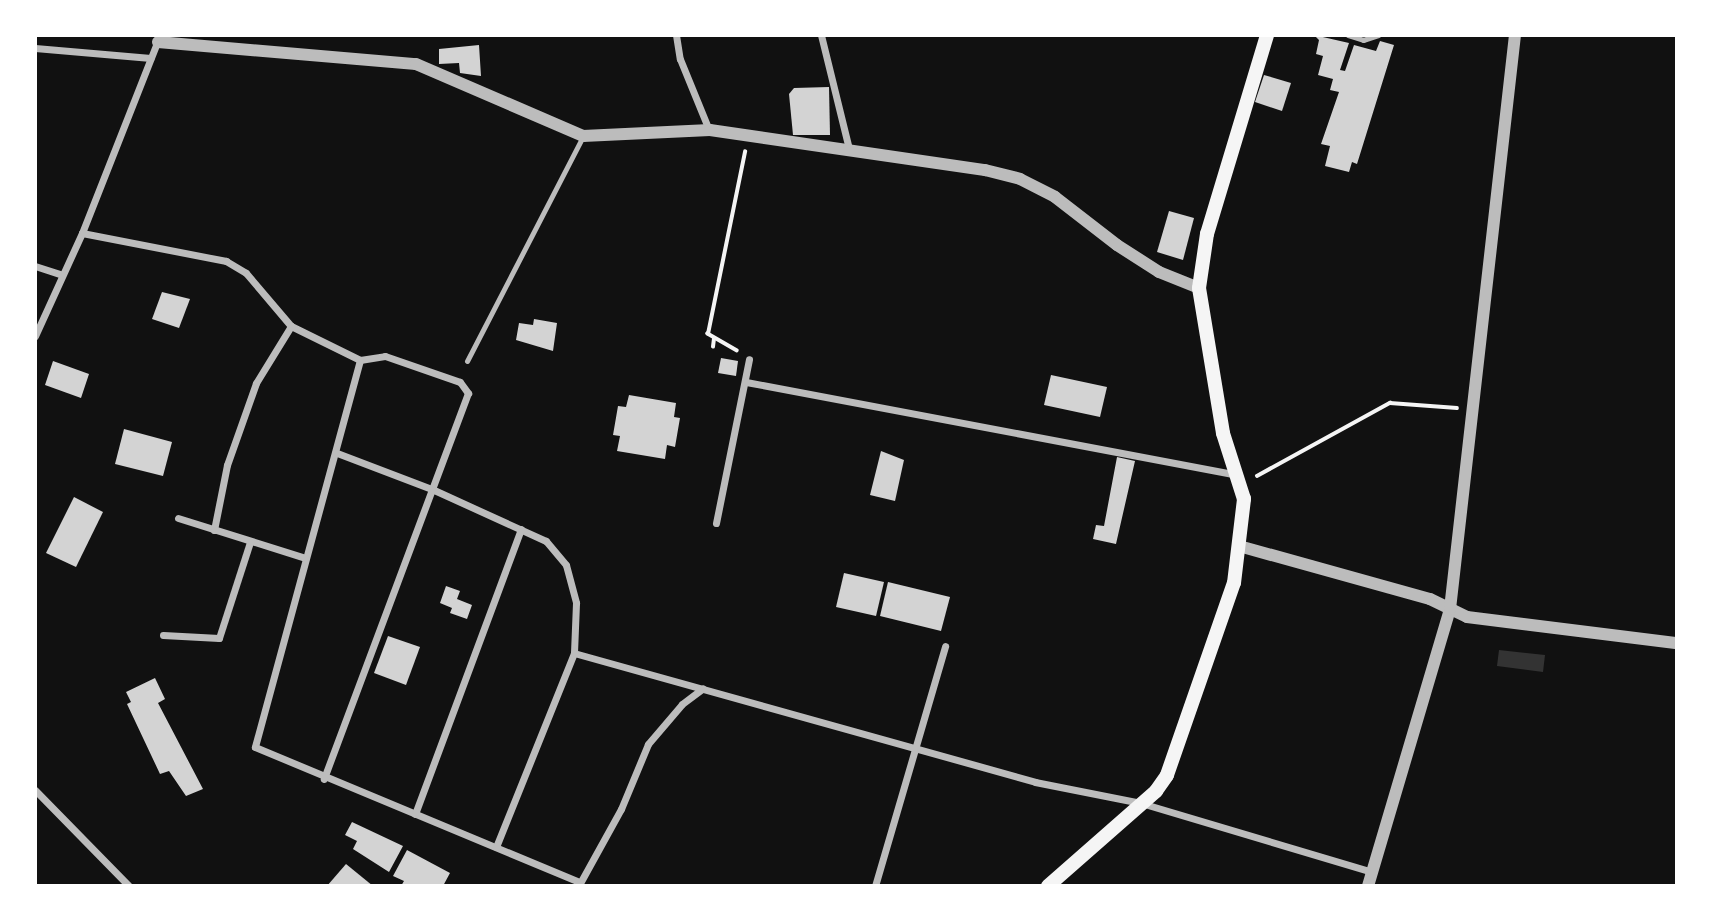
<!DOCTYPE html>
<style>
body{margin:0}
#map{position:relative;width:1712px;height:921px;overflow:hidden;background:#111;font-family:"Fira Sans",sans-serif}
div>[style]{position:absolute}
[style*='--x']{left:calc(var(--x)*1px);top:calc(var(--y)*1px);width:calc(var(--w)*1px);rotate:calc(var(--a)*1deg)}
.water>*{inset:0;background:#333}
.building>*{inset:0;background:#d3d3d3}
.path>*{height:3.5px;margin:-1.75px;padding:0 1.75px;transform-origin:1.75px;border-radius:1.75px;background:#f5f5f5}
.service>*{height:5px;margin:-2.5px;padding:0 2.5px;transform-origin:2.5px;border-radius:2.5px;background:#bcbcbc}
.minor>*{height:7px;margin:-3.5px;padding:0 3.5px;transform-origin:3.5px;border-radius:3.5px;background:#bcbcbc}
.tertiary>*{height:12px;margin:-6px;padding:0 6px;transform-origin:6px;border-radius:6px;background:#bcbcbc}
.secondary>*{height:14px;margin:-7px;padding:0 7px;transform-origin:7px;border-radius:7px;background:#f5f5f5}
span{translate:-50% -50%;white-space:nowrap;text-align:center;line-height:1.15;-webkit-text-stroke:6px #fff;paint-order:stroke}
.frame{position:absolute;inset:0;border:37px solid #fff;pointer-events:none}
</style>
<div id="map">
<div class="water">
<i style="clip-path:polygon(1499px 650px,1545px 655px,1543px 672px,1497px 666px)"></i>
</div>
<div class="building">
<i style="clip-path:polygon(1314px 35px,1349px 43px,1340px 70px,1345px 71px,1354px 45px,1376px 51px,1380px 41px,1394px 45px,1357px 164px,1352px 162px,1349px 172px,1325px 166px,1330px 146px,1321px 144px,1339px 92px,1330px 90px,1333px 79px,1318px 75px,1323px 56px,1316px 54px,1319px 40px)"></i>
<i style="clip-path:polygon(479px 45px,481px 76px,460px 73px,459px 63px,439px 64px,439px 49px)"></i>
<i style="clip-path:polygon(1264px 75px,1291px 83px,1282px 111px,1255px 102px)"></i>
<i style="clip-path:polygon(829px 87px,830px 135px,793px 135px,789px 94px,794px 88px)"></i>
<i style="clip-path:polygon(1169px 211px,1194px 218px,1183px 260px,1157px 252px)"></i>
<i style="clip-path:polygon(162px 292px,190px 299px,179px 328px,152px 319px)"></i>
<i style="clip-path:polygon(534px 319px,557px 323px,553px 351px,516px 340px,519px 323px,533px 325px)"></i>
<i style="clip-path:polygon(721px 358px,738px 361px,736px 376px,718px 373px)"></i>
<i style="clip-path:polygon(53px 361px,89px 374px,81px 398px,45px 385px)"></i>
<i style="clip-path:polygon(1051px 375px,1107px 387px,1100px 417px,1044px 405px)"></i>
<i style="clip-path:polygon(629px 395px,676px 403px,674px 417px,680px 418px,675px 447px,667px 445px,665px 459px,617px 451px,620px 436px,613px 435px,618px 406px,626px 407px)"></i>
<i style="clip-path:polygon(124px 429px,172px 442px,163px 476px,115px 464px)"></i>
<i style="clip-path:polygon(881px 451px,904px 460px,895px 501px,870px 495px)"></i>
<i style="clip-path:polygon(1117px 457px,1135px 461px,1116px 544px,1093px 539px,1096px 525px,1104px 526px)"></i>
<i style="clip-path:polygon(74px 497px,103px 512px,76px 567px,46px 553px)"></i>
<i style="clip-path:polygon(844px 573px,884px 582px,876px 616px,836px 607px)"></i>
<i style="clip-path:polygon(888px 582px,950px 597px,941px 631px,880px 616px)"></i>
<i style="clip-path:polygon(446px 586px,460px 591px,457px 599px,472px 605px,467px 619px,450px 613px,452px 608px,440px 603px)"></i>
<i style="clip-path:polygon(388px 636px,420px 647px,406px 685px,374px 673px)"></i>
<i style="clip-path:polygon(155px 678px,165px 699px,158px 703px,203px 789px,186px 796px,169px 771px,160px 774px,127px 704px,131px 702px,126px 692px)"></i>
<i style="clip-path:polygon(352px 822px,403px 846px,389px 872px,353px 849px,357px 841px,345px 835px)"></i>
<i style="clip-path:polygon(407px 850px,450px 873px,443px 886px,401px 886px,404px 881px,393px 876px)"></i>
<i style="clip-path:polygon(346px 864px,373px 886px,327px 886px)"></i>
</div>
<div class="path">
<i style="--x:713;--y:347;--w:8;--a:-83"></i>
<i style="--x:737;--y:351;--w:34;--a:-150"></i>
<i style="--x:708;--y:334;--w:186;--a:-78.5"></i>
<i style="--x:1257;--y:476;--w:152;--a:-28.8"></i>
<i style="--x:1390;--y:403;--w:67;--a:4.3"></i>
</div>
<div class="service">
<i style="--x:1348;--y:35;--w:16;--a:18"></i>
<i style="--x:1363;--y:40;--w:16;--a:-18"></i>
<i style="--x:467;--y:361;--w:253;--a:-62.7"></i>
</div>
<div class="minor">
<i style="--x:676;--y:35;--w:24;--a:81"></i>
<i style="--x:680;--y:59;--w:77;--a:67.8"></i>
<i style="--x:821;--y:35;--w:117;--a:76.2"></i>
<i style="--x:35;--y:48;--w:116;--a:4.9"></i>
<i style="--x:82;--y:233;--w:147;--a:11"></i>
<i style="--x:226;--y:261;--w:23;--a:31"></i>
<i style="--x:246;--y:273;--w:70;--a:49.7"></i>
<i style="--x:291;--y:326;--w:77;--a:26.2"></i>
<i style="--x:360;--y:360;--w:25;--a:-9"></i>
<i style="--x:385;--y:356;--w:79;--a:19.1"></i>
<i style="--x:460;--y:382;--w:14;--a:54"></i>
<i style="--x:468;--y:393;--w:412;--a:110.5"></i>
<i style="--x:35;--y:266;--w:28;--a:18"></i>
<i style="--x:35;--y:336;--w:113;--a:-65.5"></i>
<i style="--x:82;--y:233;--w:213;--a:-68.5"></i>
<i style="--x:360;--y:360;--w:401;--a:105.2"></i>
<i style="--x:255;--y:747;--w:352;--a:22.6"></i>
<i style="--x:746;--y:382;--w:498;--a:10.7"></i>
<i style="--x:337;--y:453;--w:104;--a:20.9"></i>
<i style="--x:434;--y:490;--w:123;--a:24.5"></i>
<i style="--x:546;--y:541;--w:31;--a:50"></i>
<i style="--x:566;--y:565;--w:39;--a:75"></i>
<i style="--x:576;--y:603;--w:50;--a:92.3"></i>
<i style="--x:574;--y:653;--w:209;--a:111.9"></i>
<i style="--x:178;--y:518;--w:134;--a:17.4"></i>
<i style="--x:716;--y:523;--w:167;--a:-78.6"></i>
<i style="--x:214;--y:530;--w:66;--a:-78.7"></i>
<i style="--x:227;--y:465;--w:87;--a:-70.5"></i>
<i style="--x:256;--y:383;--w:67;--a:-58.4"></i>
<i style="--x:163;--y:635;--w:56;--a:3.1"></i>
<i style="--x:219;--y:638;--w:101;--a:-72.1"></i>
<i style="--x:574;--y:653;--w:479;--a:15.6"></i>
<i style="--x:1035;--y:782;--w:108;--a:11.2"></i>
<i style="--x:1141;--y:803;--w:241;--a:16.6"></i>
<i style="--x:35;--y:790;--w:134;--a:45.6"></i>
<i style="--x:415;--y:814;--w:304;--a:-69.6"></i>
<i style="--x:579;--y:885;--w:87;--a:-61.1"></i>
<i style="--x:621;--y:809;--w:70;--a:-67.4"></i>
<i style="--x:648;--y:744;--w:52;--a:-49.6"></i>
<i style="--x:682;--y:704;--w:26;--a:-37"></i>
<i style="--x:875;--y:886;--w:250;--a:-73.7"></i>
</div>
<div class="tertiary">
<i style="--x:158;--y:42;--w:259;--a:4.9"></i>
<i style="--x:416;--y:64;--w:182;--a:23.3"></i>
<i style="--x:583;--y:136;--w:127;--a:-2.7"></i>
<i style="--x:710;--y:130;--w:278;--a:8.3"></i>
<i style="--x:985;--y:170;--w:36;--a:14"></i>
<i style="--x:1020;--y:179;--w:39;--a:27"></i>
<i style="--x:1055;--y:197;--w:78;--a:37.7"></i>
<i style="--x:1117;--y:245;--w:50;--a:32.7"></i>
<i style="--x:1159;--y:272;--w:43;--a:21.8"></i>
<i style="--x:1239;--y:546;--w:198;--a:15.5"></i>
<i style="--x:1430;--y:599;--w:41;--a:25.9"></i>
<i style="--x:1467;--y:617;--w:212;--a:7.1"></i>
<i style="--x:1368;--y:886;--w:289;--a:-73.5"></i>
<i style="--x:1450;--y:609;--w:578;--a:-83.54"></i>
</div>
<div class="secondary">
<i style="--x:1048;--y:886;--w:144;--a:-41.3"></i>
<i style="--x:1156;--y:791;--w:19;--a:-55"></i>
<i style="--x:1167;--y:775;--w:203;--a:-70.8"></i>
<i style="--x:1234;--y:583;--w:85;--a:-83.2"></i>
<i style="--x:1244;--y:499;--w:69;--a:-107.7"></i>
<i style="--x:1223;--y:433;--w:147;--a:-99.4"></i>
<i style="--x:1199;--y:288;--w:55;--a:-81.6"></i>
<i style="--x:1207;--y:234;--w:208;--a:-73.2"></i>
</div>
<div class="frame"></div>
</div>
